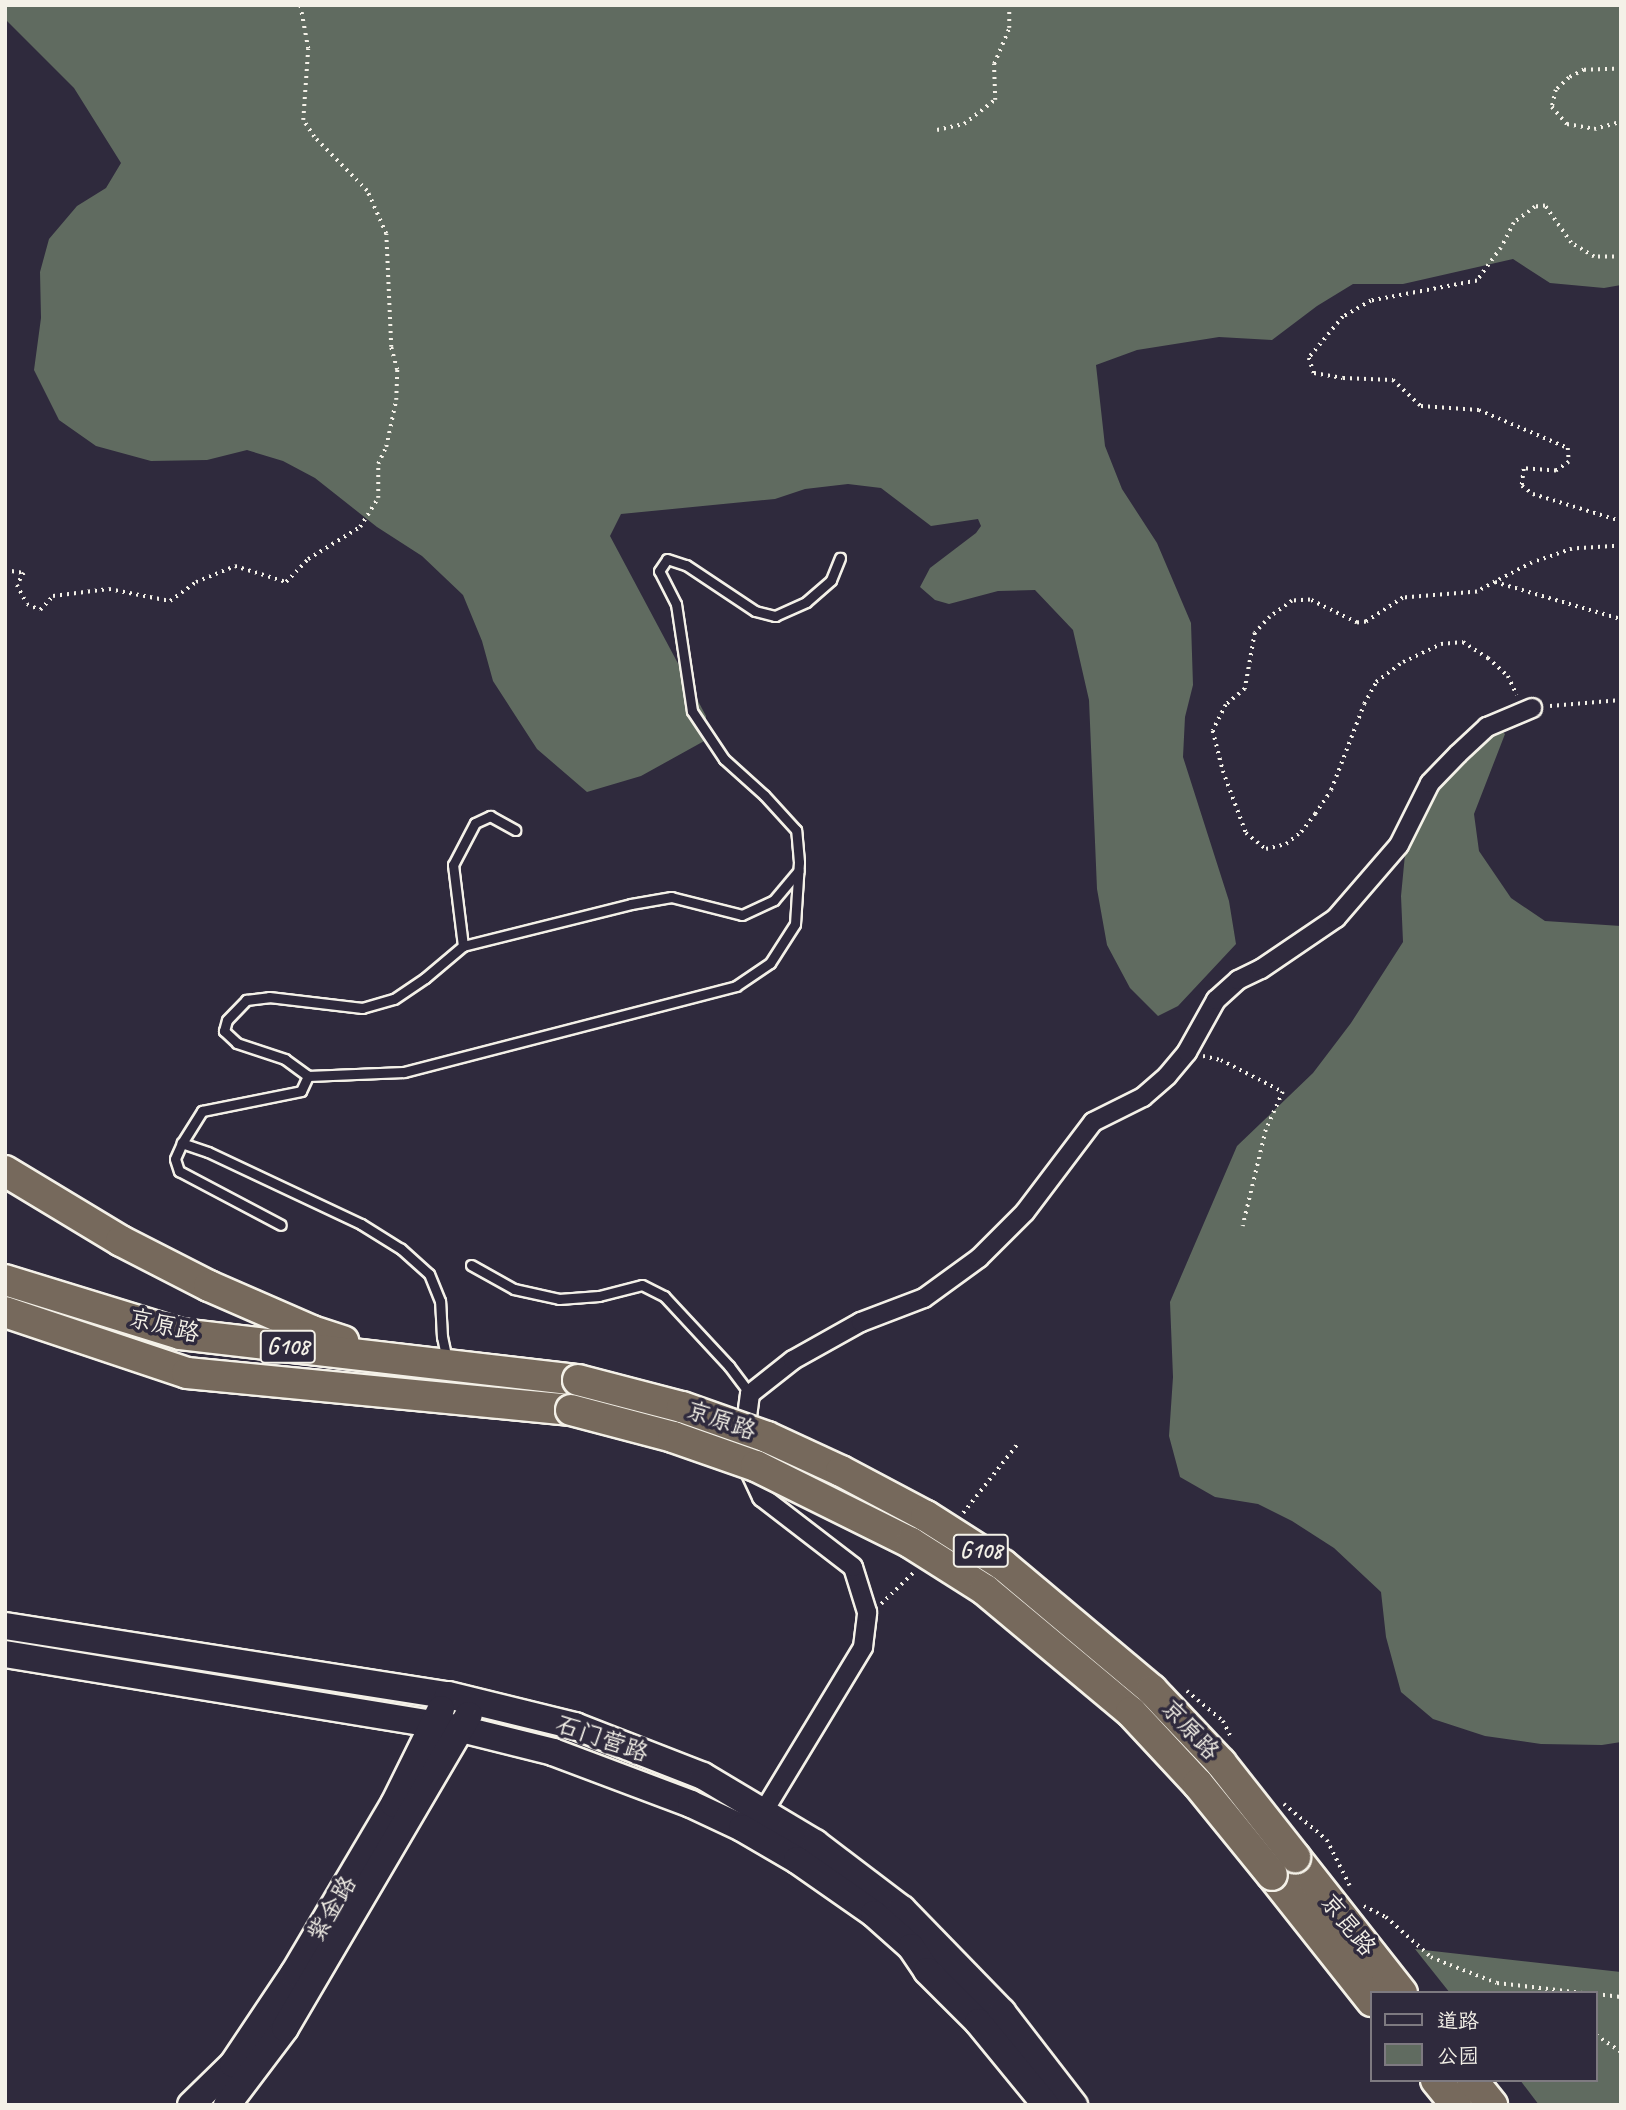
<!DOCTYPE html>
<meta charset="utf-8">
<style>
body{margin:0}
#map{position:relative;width:1626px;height:2110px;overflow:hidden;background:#2f2a3d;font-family:Caveat,"LXGW WenKai TC",sans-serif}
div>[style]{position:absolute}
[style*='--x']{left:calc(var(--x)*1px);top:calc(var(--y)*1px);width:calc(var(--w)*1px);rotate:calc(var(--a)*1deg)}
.green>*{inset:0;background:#606b60}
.path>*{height:3.5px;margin-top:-1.75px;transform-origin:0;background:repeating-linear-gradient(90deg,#f4f1e8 0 2px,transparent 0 7px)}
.roads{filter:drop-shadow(2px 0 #f4f1e8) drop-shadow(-2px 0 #f4f1e8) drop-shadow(0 2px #f4f1e8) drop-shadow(0 -2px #f4f1e8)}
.service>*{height:9px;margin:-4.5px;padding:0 4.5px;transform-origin:4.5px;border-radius:4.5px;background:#2f2a3d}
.minor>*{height:18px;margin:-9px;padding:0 9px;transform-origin:9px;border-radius:9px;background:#2f2a3d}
.secondary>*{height:26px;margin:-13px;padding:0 13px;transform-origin:13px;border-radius:13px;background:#2f2a3d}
.trunk>*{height:30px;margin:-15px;padding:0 15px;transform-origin:15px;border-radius:15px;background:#76695c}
.bridges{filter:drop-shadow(2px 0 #f4f1e8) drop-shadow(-2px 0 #f4f1e8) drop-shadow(0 2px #f4f1e8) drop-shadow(0 -2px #f4f1e8)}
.trunk-bridge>*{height:30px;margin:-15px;padding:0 15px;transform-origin:15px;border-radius:15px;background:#76695c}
span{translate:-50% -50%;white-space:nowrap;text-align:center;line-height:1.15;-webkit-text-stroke:7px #2f2a3d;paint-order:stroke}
.shield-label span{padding:2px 5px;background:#2f2a3d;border:2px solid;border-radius:5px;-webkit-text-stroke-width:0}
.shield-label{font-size:23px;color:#f4f1e8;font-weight:700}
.street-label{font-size:24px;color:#f4f1e8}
.frame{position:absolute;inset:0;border:7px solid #f4f1e8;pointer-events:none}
.legend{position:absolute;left:1370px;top:1991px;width:228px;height:91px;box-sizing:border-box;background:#2f2a3d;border:2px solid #7e7a81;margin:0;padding:9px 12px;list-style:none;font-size:21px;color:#f4f1e8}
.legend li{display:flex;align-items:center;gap:14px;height:35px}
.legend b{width:35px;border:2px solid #7e7a81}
</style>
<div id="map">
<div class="green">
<i style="clip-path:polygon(5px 5px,1621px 5px,1621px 285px,1604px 288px,1550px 283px,1513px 259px,1403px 284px,1353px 284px,1317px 306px,1272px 340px,1219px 337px,1137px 350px,1096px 365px,1105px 446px,1122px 489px,1157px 543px,1191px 623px,1193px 685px,1185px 717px,1183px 757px,1229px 901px,1236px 944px,1178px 1006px,1158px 1016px,1130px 988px,1107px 945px,1097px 889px,1089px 700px,1073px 630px,1035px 590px,998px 591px,949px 604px,935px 600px,920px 587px,930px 568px,976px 533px,981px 526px,978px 519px,931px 526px,881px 488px,848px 484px,805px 489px,775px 499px,621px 514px,610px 536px,706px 716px,706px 740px,641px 776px,587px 792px,537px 749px,493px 681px,482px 641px,463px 595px,422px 556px,377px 527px,315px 478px,283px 461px,247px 450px,207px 460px,151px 461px,96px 446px,59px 420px,34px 370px,41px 318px,40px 272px,49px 239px,77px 206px,106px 188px,121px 163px,74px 88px,5px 19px)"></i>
<i style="clip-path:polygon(1490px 719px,1505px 734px,1474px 814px,1479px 851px,1511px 898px,1545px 921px,1621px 926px,1621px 1742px,1602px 1745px,1541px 1744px,1485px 1736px,1433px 1719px,1401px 1692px,1386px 1637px,1381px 1592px,1334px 1548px,1292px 1521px,1258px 1504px,1215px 1497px,1180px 1477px,1169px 1436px,1173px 1377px,1170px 1302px,1237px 1146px,1313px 1073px,1351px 1023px,1403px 942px,1401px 896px,1406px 844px,1414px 807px,1428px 770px,1471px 727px)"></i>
<i style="clip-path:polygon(1415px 1949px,1621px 1972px,1621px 2105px,1539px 2105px,1520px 2080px,1596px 2080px,1596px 1993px,1450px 1993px)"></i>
</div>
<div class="path">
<i style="--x:1621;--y:69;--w:37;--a:178"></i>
<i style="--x:1584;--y:70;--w:17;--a:152"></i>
<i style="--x:1569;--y:78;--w:18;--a:137"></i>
<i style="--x:1556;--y:90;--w:17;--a:103"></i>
<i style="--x:1552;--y:107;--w:23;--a:49"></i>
<i style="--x:1567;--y:124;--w:27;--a:10"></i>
<i style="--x:1594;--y:129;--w:28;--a:-15"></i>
<i style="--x:937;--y:130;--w:28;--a:-13"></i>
<i style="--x:964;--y:124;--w:39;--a:-38"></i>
<i style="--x:995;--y:100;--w:36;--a:-92"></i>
<i style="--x:994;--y:64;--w:39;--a:-67"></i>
<i style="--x:1009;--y:28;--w:23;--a:-90"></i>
<i style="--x:1621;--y:257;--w:27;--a:180"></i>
<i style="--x:1594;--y:257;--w:27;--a:-149"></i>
<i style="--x:1571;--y:243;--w:45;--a:-125.1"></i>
<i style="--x:1545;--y:206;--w:10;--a:174"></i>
<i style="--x:1535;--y:207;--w:26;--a:143"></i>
<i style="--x:1514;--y:223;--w:28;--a:117"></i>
<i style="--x:1501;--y:248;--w:41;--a:126"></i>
<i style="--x:1477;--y:281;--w:108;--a:169.3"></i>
<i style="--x:1371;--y:301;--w:32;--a:150"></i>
<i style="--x:1343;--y:317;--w:53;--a:129.7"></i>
<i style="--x:1309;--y:358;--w:16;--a:72"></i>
<i style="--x:1314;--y:373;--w:29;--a:10"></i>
<i style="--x:1343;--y:378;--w:50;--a:2.3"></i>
<i style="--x:1393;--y:380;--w:38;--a:43"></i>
<i style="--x:1421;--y:406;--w:58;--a:3.9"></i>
<i style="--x:1479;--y:410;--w:97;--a:23.1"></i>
<i style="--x:1568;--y:448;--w:14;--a:86"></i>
<i style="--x:1569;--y:462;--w:16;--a:145"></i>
<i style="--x:1556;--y:471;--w:32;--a:-176"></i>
<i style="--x:1524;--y:469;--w:17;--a:97"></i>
<i style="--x:1522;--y:486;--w:14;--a:36"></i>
<i style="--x:1533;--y:494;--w:92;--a:17.1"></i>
<i style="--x:1621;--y:546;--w:49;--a:176.5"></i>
<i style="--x:1572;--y:549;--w:42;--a:160.7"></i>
<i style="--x:1532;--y:563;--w:42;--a:152.8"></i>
<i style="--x:1495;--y:582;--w:131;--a:16.4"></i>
<i style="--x:5;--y:570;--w:19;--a:9"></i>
<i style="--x:24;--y:573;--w:14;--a:120"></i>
<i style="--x:17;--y:585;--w:21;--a:62"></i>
<i style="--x:27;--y:604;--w:14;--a:25"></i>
<i style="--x:40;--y:610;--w:19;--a:-47"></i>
<i style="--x:53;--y:596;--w:56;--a:-7.1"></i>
<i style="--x:109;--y:589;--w:62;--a:11.1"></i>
<i style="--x:170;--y:601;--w:32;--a:-36"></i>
<i style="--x:196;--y:582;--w:42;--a:-22.3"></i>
<i style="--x:235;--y:566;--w:53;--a:17.4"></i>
<i style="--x:286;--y:582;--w:32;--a:-46"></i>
<i style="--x:308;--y:559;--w:61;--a:-31.6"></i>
<i style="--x:360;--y:527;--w:34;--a:-58"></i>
<i style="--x:378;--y:498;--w:34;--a:-90"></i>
<i style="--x:378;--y:464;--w:19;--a:-65"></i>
<i style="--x:386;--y:447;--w:48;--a:-78"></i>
<i style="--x:396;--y:400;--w:30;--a:-88"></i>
<i style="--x:397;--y:370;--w:24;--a:-105"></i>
<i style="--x:391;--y:347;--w:113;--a:-92.5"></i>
<i style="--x:386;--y:234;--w:47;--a:-113.8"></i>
<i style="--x:367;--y:191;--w:76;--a:-134.5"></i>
<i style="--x:314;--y:137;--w:20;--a:-123"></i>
<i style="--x:303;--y:120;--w:71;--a:-86"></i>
<i style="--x:308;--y:49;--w:45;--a:-100.3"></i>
<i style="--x:1495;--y:582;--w:21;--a:151"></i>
<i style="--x:1477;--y:592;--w:74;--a:175.4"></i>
<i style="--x:1403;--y:598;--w:44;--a:147"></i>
<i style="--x:1366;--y:622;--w:9;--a:174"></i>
<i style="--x:1357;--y:623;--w:52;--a:-153.9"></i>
<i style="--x:1310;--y:600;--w:18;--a:177"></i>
<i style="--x:1292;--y:601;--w:27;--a:144"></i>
<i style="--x:1270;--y:617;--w:22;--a:133"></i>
<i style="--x:1255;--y:633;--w:57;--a:100.1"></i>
<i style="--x:1245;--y:689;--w:25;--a:140"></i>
<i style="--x:1226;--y:705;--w:29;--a:117"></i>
<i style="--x:1213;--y:731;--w:41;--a:76"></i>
<i style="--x:1223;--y:771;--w:66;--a:69.6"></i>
<i style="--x:1246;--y:833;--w:26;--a:39"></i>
<i style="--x:1266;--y:849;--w:21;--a:-14"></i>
<i style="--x:1286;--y:844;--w:19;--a:-39"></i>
<i style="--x:1301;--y:832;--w:23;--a:-52"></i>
<i style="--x:1315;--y:814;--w:29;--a:-56"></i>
<i style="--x:1331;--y:790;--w:92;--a:-69"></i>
<i style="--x:1364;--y:704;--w:25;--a:-61"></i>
<i style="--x:1376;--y:682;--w:34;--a:-37"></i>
<i style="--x:1403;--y:662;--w:42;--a:-25.3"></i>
<i style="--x:1441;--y:644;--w:22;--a:-5"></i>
<i style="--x:1463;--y:642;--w:30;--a:33"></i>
<i style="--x:1488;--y:658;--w:27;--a:42"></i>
<i style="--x:1508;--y:676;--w:21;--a:65"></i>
<i style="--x:1550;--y:706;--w:71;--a:-4.8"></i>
<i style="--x:1203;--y:1056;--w:18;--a:13"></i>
<i style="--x:1221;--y:1060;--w:70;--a:27.3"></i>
<i style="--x:1283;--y:1092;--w:42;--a:114.1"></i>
<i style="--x:1266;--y:1130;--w:99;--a:103.5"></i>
<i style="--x:963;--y:1513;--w:90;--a:-51.7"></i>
<i style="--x:881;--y:1604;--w:45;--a:-44.1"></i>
<i style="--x:1187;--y:1691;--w:47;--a:39.8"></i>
<i style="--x:1223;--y:1721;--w:18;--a:63"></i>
<i style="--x:1284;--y:1804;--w:56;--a:39.9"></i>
<i style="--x:1327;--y:1840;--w:51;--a:63.4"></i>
<i style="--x:1364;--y:1906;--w:25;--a:27"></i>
<i style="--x:1386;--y:1917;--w:60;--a:41.6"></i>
<i style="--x:1431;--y:1957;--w:21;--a:23"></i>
<i style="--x:1450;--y:1965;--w:50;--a:21"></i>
<i style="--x:1497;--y:1983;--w:88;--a:6.6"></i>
<i style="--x:1596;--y:1994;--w:25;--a:7"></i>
<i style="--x:1596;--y:2035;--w:30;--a:34"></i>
</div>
<div class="roads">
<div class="service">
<i style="--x:463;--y:946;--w:82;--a:-97"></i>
<i style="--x:453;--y:865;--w:47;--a:-62.4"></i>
<i style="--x:475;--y:823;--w:17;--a:-25"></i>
<i style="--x:490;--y:816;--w:29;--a:29"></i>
<i style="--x:308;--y:1076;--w:29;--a:-144"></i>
<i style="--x:285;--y:1059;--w:51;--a:-161.6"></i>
<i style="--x:237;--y:1043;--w:18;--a:-137"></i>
<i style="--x:224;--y:1031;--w:11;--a:-75"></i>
<i style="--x:227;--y:1020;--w:28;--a:-46"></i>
<i style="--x:246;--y:1000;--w:23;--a:-7"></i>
<i style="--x:269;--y:997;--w:94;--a:6.7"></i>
<i style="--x:362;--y:1008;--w:33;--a:-16"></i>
<i style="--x:394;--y:999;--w:37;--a:-34"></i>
<i style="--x:425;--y:978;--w:50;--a:-40.1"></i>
<i style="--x:463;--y:946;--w:173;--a:-14"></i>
<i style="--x:631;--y:904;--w:41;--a:-9.9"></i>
<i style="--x:671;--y:897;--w:73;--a:14.2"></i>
<i style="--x:742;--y:915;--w:35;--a:-25"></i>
<i style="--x:774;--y:900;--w:38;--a:-50"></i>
<i style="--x:182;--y:1143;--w:17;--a:114"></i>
<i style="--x:175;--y:1159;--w:13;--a:72"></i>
<i style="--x:179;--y:1171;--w:115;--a:27.9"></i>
<i style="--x:471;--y:1265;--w:49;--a:29.2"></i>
<i style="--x:514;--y:1289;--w:46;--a:12.5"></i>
<i style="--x:559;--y:1299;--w:40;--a:-4.3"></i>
<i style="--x:599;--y:1296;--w:44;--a:-14.3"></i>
<i style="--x:642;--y:1285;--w:25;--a:27"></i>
<i style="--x:664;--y:1296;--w:96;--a:47.1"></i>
<i style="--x:729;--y:1366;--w:35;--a:53"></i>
<i style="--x:447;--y:1360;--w:24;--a:-102"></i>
<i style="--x:442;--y:1337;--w:36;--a:-93"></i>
<i style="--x:440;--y:1301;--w:29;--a:-112"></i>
<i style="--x:429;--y:1274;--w:38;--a:-138"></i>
<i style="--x:401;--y:1249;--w:47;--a:-148"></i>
<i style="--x:361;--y:1224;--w:169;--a:-154.8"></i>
<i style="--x:208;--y:1152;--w:28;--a:-161"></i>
<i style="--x:182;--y:1143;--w:38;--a:-58"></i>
<i style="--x:202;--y:1111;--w:101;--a:-11.4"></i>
<i style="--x:301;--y:1091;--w:17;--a:-65"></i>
<i style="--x:308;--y:1076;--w:96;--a:-2.4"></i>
<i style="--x:404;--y:1072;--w:343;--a:-14.5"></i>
<i style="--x:736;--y:986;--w:41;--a:-34.1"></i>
<i style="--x:770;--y:963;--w:46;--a:-57.3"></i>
<i style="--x:795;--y:924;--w:62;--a:-86.3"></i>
<i style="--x:799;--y:862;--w:32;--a:-95"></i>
<i style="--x:796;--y:830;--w:47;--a:-132.4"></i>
<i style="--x:764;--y:795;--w:54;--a:-138"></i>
<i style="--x:724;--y:759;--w:58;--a:-123.7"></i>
<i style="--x:692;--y:711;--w:108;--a:-98.5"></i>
<i style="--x:676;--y:604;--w:37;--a:-117"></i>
<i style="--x:659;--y:571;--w:14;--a:-56"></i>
<i style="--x:667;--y:559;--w:20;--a:18"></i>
<i style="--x:686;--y:565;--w:83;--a:33.7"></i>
<i style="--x:755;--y:611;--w:21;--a:14"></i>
<i style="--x:775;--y:616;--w:34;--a:-24"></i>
<i style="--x:806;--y:602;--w:33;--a:-41"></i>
<i style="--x:831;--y:580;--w:24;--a:-68"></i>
</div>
<div class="minor">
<i style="--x:759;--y:1819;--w:201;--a:-58.8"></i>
<i style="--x:863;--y:1647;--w:35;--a:-83"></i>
<i style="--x:867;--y:1612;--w:47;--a:-107.3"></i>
<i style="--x:853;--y:1567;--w:115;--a:-142.4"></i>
<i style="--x:762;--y:1497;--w:47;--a:-114.9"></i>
<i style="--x:742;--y:1454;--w:61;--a:-82.4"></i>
<i style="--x:750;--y:1394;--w:55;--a:-38.3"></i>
<i style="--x:793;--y:1360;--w:78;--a:-29.2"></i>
<i style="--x:861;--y:1322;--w:67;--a:-20.9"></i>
<i style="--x:924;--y:1298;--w:68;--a:-36"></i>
<i style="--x:979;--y:1258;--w:65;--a:-45"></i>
<i style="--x:1025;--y:1212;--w:113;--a:-52.9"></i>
<i style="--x:1093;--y:1122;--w:56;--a:-26.6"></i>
<i style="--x:1143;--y:1097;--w:32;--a:-41"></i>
<i style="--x:1167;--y:1076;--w:31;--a:-50"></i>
<i style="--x:1187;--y:1052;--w:60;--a:-60.9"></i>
<i style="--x:1216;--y:1000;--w:30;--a:-42"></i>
<i style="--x:1238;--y:980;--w:25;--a:-26"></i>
<i style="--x:1261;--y:969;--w:91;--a:-34.2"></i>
<i style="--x:1336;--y:918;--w:96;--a:-49.2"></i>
<i style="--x:1399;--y:845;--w:69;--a:-63.4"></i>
<i style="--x:1430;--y:783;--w:40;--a:-46"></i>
<i style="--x:1458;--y:754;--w:40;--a:-43"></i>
<i style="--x:1487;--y:727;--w:49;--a:-22.9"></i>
</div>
<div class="secondary">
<i style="--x:5;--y:1626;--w:448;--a:8.9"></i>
<i style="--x:448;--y:1695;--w:131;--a:13.7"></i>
<i style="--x:575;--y:1726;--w:137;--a:21.3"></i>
<i style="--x:703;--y:1776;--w:131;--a:30.9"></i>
<i style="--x:815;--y:1843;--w:109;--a:37.2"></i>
<i style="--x:902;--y:1909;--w:144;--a:45.8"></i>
<i style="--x:1002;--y:2012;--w:118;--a:52.3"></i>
<i style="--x:5;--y:1654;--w:462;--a:9.3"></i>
<i style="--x:461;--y:1729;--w:95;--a:14"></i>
<i style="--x:553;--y:1752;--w:147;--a:20.6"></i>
<i style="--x:691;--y:1804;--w:56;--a:25.2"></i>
<i style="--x:742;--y:1828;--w:64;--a:30.2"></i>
<i style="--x:797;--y:1860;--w:94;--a:35"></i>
<i style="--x:874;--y:1914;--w:50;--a:41.7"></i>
<i style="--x:911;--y:1947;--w:29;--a:56"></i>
<i style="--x:927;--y:1971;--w:72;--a:45"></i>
<i style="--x:978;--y:2022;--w:107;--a:50.7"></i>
<i style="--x:191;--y:2105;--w:59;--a:-44.3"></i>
<i style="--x:233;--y:2064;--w:110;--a:-56.2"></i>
<i style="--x:294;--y:1973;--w:196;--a:-59.4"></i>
<i style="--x:394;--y:1804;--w:106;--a:-63.7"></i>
<i style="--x:227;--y:2105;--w:96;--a:-53"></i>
<i style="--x:285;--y:2028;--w:363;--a:-59.6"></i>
</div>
<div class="trunk">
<i style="--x:5;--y:1171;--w:135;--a:31.1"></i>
<i style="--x:121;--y:1241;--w:99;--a:27.1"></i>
<i style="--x:209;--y:1286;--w:112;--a:23.6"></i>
<i style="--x:312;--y:1331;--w:33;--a:18"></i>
<i style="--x:5;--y:1280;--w:183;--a:17.1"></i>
<i style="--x:180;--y:1334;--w:401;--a:6.6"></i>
<i style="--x:5;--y:1312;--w:192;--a:18.5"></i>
<i style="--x:187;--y:1373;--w:386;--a:5.5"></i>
<i style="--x:1295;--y:1857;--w:173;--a:51.8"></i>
<i style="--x:1272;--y:1875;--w:161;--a:51.6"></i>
<i style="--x:1436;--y:2080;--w:32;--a:51"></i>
<i style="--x:1472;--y:2080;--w:32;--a:51"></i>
</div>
</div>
<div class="bridges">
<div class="trunk-bridge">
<i style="--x:578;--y:1380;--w:107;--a:14.6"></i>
<i style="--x:682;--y:1407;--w:90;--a:19.4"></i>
<i style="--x:767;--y:1437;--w:81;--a:24.7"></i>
<i style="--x:841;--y:1471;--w:96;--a:27.9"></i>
<i style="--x:926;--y:1516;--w:91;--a:32.5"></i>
<i style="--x:1003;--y:1565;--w:194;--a:40"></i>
<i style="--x:1152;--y:1690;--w:100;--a:46.6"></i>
<i style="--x:1221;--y:1763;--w:120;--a:51.8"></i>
<i style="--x:571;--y:1410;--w:106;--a:14.8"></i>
<i style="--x:673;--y:1437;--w:88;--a:19.3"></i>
<i style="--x:756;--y:1466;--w:173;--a:26.4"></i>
<i style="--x:911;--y:1543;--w:88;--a:32.4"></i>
<i style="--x:985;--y:1590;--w:190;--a:39.9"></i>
<i style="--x:1131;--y:1712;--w:98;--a:47.1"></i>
<i style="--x:1198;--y:1784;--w:117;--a:50.9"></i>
</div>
</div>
<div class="shield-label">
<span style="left:288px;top:1347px">G108</span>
<span style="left:981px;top:1551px">G108</span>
</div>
<div class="street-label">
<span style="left:164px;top:1326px;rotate:14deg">京原路</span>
<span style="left:721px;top:1421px;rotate:19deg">京原路</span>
<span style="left:1190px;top:1730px;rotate:47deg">京原路</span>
<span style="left:602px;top:1739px;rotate:19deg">石门营路</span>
<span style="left:332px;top:1909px;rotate:-59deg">紫金路</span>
<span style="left:1348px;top:1925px;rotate:51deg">京昆路</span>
</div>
<div class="frame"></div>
<ul class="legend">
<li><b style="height:9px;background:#2f2a3d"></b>道路</li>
<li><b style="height:19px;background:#606b60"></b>公园</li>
</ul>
</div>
